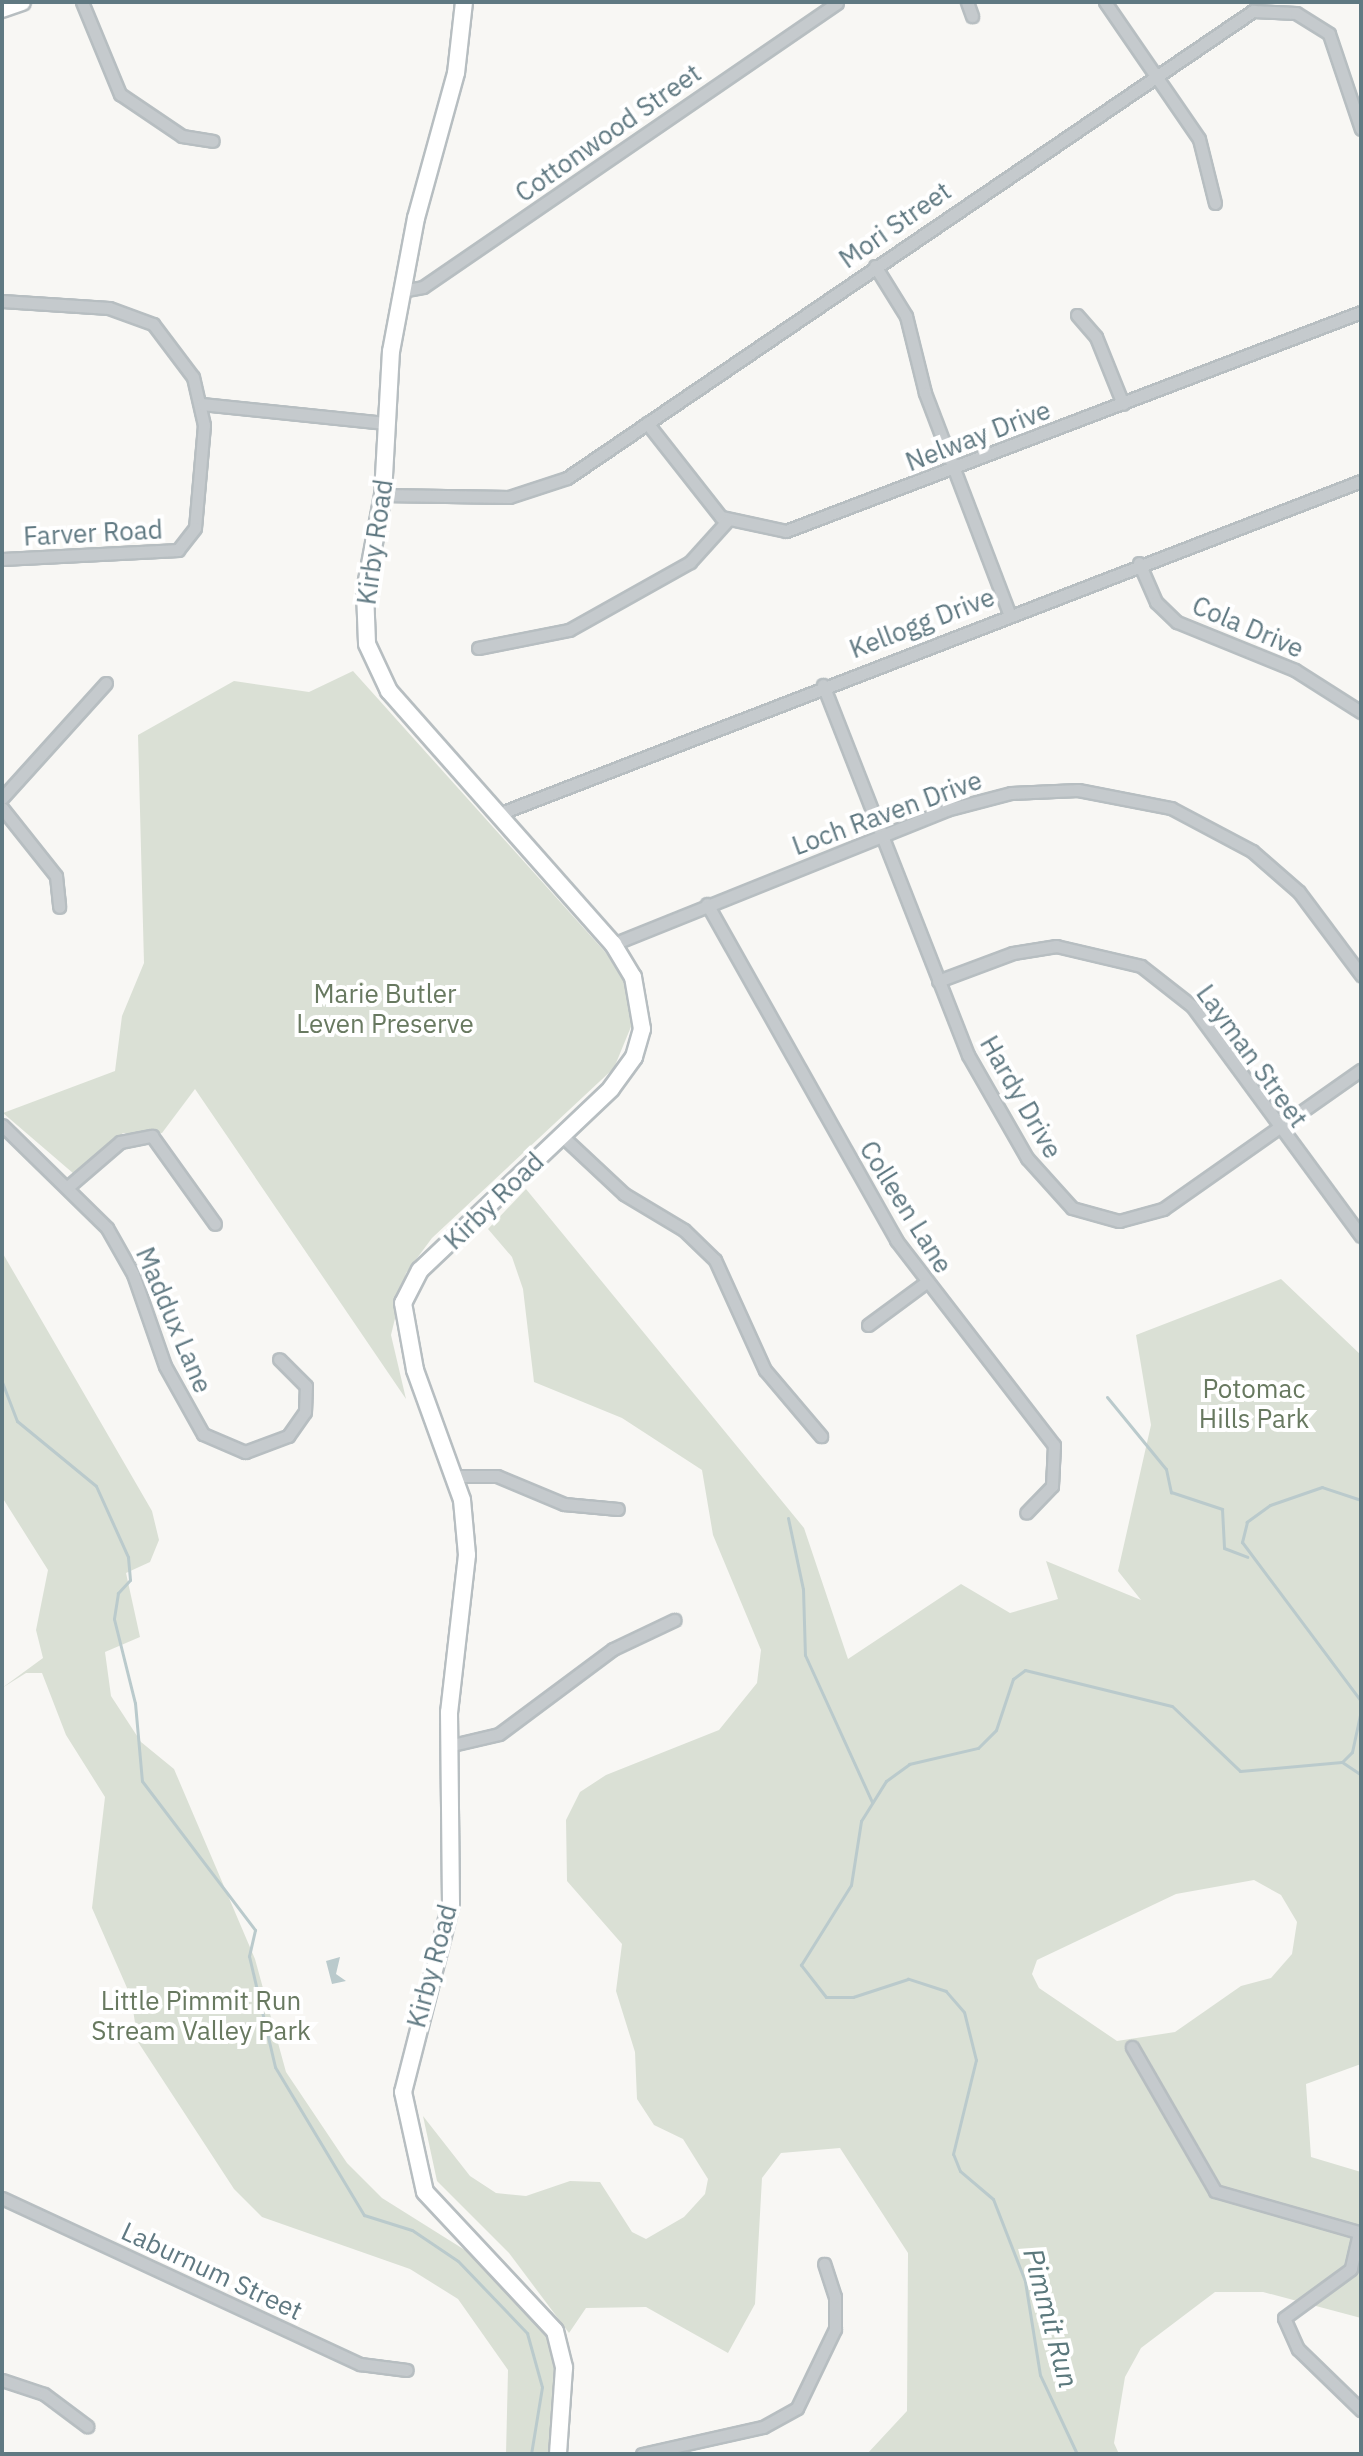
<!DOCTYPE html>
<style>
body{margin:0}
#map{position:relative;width:1363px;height:2456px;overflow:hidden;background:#f8f7f4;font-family:"IBM Plex Sans",sans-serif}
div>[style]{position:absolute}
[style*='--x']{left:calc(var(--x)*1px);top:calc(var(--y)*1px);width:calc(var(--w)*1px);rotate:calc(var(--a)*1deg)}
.green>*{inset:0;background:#dae0d5}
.water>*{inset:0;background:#bacacc}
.stream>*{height:3px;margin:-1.5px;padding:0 1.5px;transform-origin:1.5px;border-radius:1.5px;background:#bacacc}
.roads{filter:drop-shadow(2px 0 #b7bec1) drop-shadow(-2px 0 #b7bec1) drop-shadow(0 2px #b7bec1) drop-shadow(0 -2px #b7bec1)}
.street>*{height:11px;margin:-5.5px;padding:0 5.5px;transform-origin:5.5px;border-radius:5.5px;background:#c5cacd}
.secondary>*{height:16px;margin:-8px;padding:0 8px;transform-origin:8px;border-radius:8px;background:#fff}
span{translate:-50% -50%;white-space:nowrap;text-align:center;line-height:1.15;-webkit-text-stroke:8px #fff;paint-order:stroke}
.street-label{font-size:26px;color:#607982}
.park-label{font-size:26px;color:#687960}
.water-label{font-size:28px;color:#5b787c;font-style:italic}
.frame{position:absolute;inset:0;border:4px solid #607982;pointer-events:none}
</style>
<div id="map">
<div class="green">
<i style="clip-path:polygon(353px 671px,624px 973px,635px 1017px,614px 1068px,432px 1238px,406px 1273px,391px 1335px,406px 1399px,195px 1089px,162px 1133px,123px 1133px,74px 1174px,3px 1113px,115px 1071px,122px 1016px,144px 963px,138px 735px,234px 681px,309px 692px)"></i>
<i style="clip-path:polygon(evenodd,526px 1189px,804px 1528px,848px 1659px,961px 1584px,1010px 1613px,1058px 1599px,1046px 1561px,1141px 1600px,1118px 1571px,1151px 1425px,1136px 1335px,1281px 1279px,1361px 1355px,1361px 2064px,1306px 2084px,1311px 2157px,1361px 2172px,1361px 2318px,1263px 2292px,1215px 2292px,1141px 2348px,1125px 2377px,1114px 2443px,1119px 2454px,867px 2454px,907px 2411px,908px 2253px,840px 2148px,781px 2153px,762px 2178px,755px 2304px,728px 2353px,646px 2307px,586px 2308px,569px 2333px,509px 2253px,437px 2181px,423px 2116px,470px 2176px,496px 2193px,526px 2196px,570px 2181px,600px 2182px,632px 2232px,646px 2239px,684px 2217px,705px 2194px,708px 2179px,683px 2139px,654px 2125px,637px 2099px,635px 2052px,616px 1991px,622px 1944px,567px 1881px,566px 1820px,580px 1792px,606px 1775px,719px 1730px,757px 1683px,761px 1650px,713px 1535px,702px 1470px,622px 1418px,534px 1382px,523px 1289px,512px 1257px,488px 1229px,526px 1189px,1254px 1880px,1281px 1895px,1297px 1922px,1292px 1954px,1271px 1978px,1241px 1986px,1175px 2032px,1117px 2041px,1039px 1988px,1032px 1974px,1037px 1960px,1176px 1894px,1254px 1880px)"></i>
<i style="clip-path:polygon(2px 1252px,152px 1511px,159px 1540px,150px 1562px,126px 1573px,140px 1637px,105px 1652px,111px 1696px,141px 1742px,174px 1769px,255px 1959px,286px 2072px,347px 2163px,382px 2198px,476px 2257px,548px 2327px,558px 2378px,552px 2454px,506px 2454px,508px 2370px,458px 2299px,410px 2269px,262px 2217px,234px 2189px,138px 2042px,131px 1997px,92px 1908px,105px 1797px,66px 1735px,42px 1673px,26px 1673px,2px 1688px,43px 1658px,36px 1630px,48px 1570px,2px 1497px)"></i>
</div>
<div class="water">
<i style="clip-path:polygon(340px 1957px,336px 1974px,346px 1981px,332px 1984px,326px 1961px)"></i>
</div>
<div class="stream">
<i style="--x:2;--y:1283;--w:14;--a:90"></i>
<i style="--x:2;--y:1382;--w:42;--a:69"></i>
<i style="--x:17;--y:1421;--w:102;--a:39.4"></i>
<i style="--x:96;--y:1486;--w:78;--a:65.7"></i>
<i style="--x:128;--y:1557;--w:23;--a:85"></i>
<i style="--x:130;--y:1580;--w:18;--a:133"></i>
<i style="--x:118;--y:1593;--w:26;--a:99"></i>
<i style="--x:114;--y:1619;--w:87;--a:76"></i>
<i style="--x:135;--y:1703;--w:78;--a:84.9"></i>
<i style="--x:142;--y:1781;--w:187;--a:52.8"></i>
<i style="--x:255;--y:1930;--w:27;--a:103"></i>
<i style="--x:249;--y:1956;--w:114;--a:76.8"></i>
<i style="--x:275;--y:2067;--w:173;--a:59"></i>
<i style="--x:364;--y:2215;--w:50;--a:17.4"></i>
<i style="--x:412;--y:2230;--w:55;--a:34"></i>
<i style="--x:458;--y:2261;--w:100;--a:46.2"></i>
<i style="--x:527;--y:2333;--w:56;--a:74.5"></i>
<i style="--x:542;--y:2387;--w:68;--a:99.3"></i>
<i style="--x:1107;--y:1397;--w:93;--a:50.7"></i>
<i style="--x:1166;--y:1469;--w:24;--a:78"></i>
<i style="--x:1171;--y:1492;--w:54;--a:18.4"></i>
<i style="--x:1222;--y:1509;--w:39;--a:87"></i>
<i style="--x:1224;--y:1548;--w:25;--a:21"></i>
<i style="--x:1361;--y:1500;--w:41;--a:-161.6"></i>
<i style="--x:1322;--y:1487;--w:55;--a:160.9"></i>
<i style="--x:1270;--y:1505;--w:29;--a:144"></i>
<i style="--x:1247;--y:1522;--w:21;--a:104"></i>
<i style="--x:1242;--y:1542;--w:199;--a:53.2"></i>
<i style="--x:788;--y:1518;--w:73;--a:78.1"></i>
<i style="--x:803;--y:1589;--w:66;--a:88.3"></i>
<i style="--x:805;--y:1655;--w:162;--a:65.5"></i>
<i style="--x:1342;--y:1762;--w:23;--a:34"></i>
<i style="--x:1077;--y:2454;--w:87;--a:-115.1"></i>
<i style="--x:1040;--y:2375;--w:95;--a:-99.1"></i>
<i style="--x:1025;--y:2281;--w:88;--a:-111.3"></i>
<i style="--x:993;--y:2199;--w:43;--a:-139.7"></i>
<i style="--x:960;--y:2171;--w:18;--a:-112"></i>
<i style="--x:953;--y:2154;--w:97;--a:-76.3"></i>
<i style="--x:976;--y:2060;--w:49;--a:-104"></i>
<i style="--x:964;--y:2012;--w:28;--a:-131"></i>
<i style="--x:946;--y:1991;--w:40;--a:-162"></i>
<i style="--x:908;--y:1979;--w:58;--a:161.9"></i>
<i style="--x:853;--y:1997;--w:27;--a:180"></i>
<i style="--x:826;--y:1997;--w:41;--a:-128"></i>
<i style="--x:801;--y:1965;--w:94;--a:-58"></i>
<i style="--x:851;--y:1885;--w:65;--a:-81.1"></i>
<i style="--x:861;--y:1821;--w:47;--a:-58"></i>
<i style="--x:886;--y:1781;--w:29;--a:-36"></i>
<i style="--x:909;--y:1764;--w:71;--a:-13.1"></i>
<i style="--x:978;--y:1748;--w:25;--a:-45"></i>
<i style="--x:996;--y:1730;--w:54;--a:-71.6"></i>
<i style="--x:1013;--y:1679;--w:15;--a:-37"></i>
<i style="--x:1025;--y:1670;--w:151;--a:13.8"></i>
<i style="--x:1172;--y:1706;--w:94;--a:43.7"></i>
<i style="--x:1240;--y:1771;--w:102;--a:-5"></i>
<i style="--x:1342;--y:1762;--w:14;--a:-45"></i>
<i style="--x:1352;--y:1752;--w:43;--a:-77.9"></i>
</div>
<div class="roads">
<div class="street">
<i style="--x:82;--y:2;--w:100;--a:67.6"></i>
<i style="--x:120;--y:94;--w:75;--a:34.1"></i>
<i style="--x:182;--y:136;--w:31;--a:9"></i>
<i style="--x:967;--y:2;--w:15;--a:70"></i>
<i style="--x:1105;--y:2;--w:166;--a:55.5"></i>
<i style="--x:1199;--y:139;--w:66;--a:76"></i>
<i style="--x:875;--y:266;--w:59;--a:58.2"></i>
<i style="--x:906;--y:316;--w:79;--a:76.1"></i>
<i style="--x:925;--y:393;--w:235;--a:69.1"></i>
<i style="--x:401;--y:291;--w:22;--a:-10"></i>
<i style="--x:423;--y:287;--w:502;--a:-34.45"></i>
<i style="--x:2;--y:301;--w:107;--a:3.7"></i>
<i style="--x:109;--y:308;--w:47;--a:20"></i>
<i style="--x:153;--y:324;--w:66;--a:53"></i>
<i style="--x:193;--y:377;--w:49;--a:77.1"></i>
<i style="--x:204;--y:425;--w:103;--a:95"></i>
<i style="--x:195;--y:528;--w:28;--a:128"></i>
<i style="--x:178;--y:550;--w:176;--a:177.1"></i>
<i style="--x:1077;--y:315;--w:29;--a:49"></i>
<i style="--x:1096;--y:337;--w:72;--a:68.1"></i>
<i style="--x:202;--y:404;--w:186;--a:5.9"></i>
<i style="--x:647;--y:423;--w:120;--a:51.8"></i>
<i style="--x:721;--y:517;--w:66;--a:12.2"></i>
<i style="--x:786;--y:531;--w:615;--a:-20.85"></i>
<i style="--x:383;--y:495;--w:126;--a:0.9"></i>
<i style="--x:509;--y:497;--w:61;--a:-18.1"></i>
<i style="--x:567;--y:478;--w:830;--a:-34.25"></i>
<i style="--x:1253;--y:11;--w:43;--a:2.7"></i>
<i style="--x:1296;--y:13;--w:39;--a:32"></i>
<i style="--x:1329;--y:34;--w:100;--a:71.4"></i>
<i style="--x:1139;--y:563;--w:43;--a:66.4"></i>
<i style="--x:1156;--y:602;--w:29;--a:44"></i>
<i style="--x:1177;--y:622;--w:127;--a:22.1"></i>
<i style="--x:1295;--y:670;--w:78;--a:32.5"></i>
<i style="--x:478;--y:648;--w:93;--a:-11.2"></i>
<i style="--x:569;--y:630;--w:139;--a:-29.3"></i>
<i style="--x:690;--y:562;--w:57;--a:-47.9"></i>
<i style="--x:823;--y:685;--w:397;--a:68.6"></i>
<i style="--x:968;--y:1055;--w:119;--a:60.2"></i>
<i style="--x:1027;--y:1158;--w:67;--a:48"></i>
<i style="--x:1072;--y:1208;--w:49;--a:15.5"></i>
<i style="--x:1119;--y:1221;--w:46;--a:-15.3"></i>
<i style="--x:1163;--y:1209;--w:242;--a:-35.1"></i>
<i style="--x:2;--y:798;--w:155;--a:-47.9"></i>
<i style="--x:2;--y:808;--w:87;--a:51.5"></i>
<i style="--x:56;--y:876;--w:31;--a:84"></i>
<i style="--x:501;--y:813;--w:922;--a:-21.11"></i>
<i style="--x:707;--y:904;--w:386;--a:60.6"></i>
<i style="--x:896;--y:1240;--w:259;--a:52.4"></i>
<i style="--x:1054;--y:1445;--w:41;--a:92.8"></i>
<i style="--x:1052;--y:1486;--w:37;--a:134"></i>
<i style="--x:613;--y:944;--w:359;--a:-21.9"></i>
<i style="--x:946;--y:810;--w:67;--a:-14.7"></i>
<i style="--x:1011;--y:793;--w:67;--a:-2.6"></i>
<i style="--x:1078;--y:790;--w:95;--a:11"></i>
<i style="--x:1171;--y:808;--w:92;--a:28"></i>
<i style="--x:1252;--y:851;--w:62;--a:41.1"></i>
<i style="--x:1299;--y:892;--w:104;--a:53.2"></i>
<i style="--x:938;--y:981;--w:80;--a:-20.5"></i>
<i style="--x:1013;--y:953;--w:44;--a:-9.2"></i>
<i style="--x:1056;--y:946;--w:87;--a:13.2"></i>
<i style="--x:1141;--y:966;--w:65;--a:38.1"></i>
<i style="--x:1192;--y:1006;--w:285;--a:53.7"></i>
<i style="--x:2;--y:1125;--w:147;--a:44.4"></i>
<i style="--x:107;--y:1228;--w:53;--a:60.5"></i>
<i style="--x:133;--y:1274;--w:97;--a:70.8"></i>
<i style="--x:165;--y:1366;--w:78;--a:60.8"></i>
<i style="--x:203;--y:1434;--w:46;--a:23.2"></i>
<i style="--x:245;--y:1452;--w:46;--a:-20.4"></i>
<i style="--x:288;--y:1436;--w:29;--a:-55"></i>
<i style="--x:305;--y:1412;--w:26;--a:-88"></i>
<i style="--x:306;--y:1386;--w:38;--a:-135"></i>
<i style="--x:562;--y:1136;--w:85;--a:43.1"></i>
<i style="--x:624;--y:1194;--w:70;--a:31"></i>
<i style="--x:684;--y:1230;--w:43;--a:44.1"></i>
<i style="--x:715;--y:1260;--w:121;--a:65.6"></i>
<i style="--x:765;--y:1370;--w:87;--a:49.7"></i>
<i style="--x:70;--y:1185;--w:66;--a:-40.7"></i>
<i style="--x:120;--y:1142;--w:33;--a:-11"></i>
<i style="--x:152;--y:1136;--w:108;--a:54.4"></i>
<i style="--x:868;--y:1325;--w:71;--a:-36.4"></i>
<i style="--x:455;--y:1476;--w:42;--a:0"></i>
<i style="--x:497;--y:1476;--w:73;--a:22.7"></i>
<i style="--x:564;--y:1504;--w:54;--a:5.3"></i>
<i style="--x:448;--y:1746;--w:52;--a:-13.2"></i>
<i style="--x:499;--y:1734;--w:142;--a:-36.7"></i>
<i style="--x:613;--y:1649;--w:68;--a:-25.4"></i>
<i style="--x:1132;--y:2047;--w:166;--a:60"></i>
<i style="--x:1215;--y:2191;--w:152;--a:16"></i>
<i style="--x:2;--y:2198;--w:395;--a:24.9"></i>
<i style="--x:360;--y:2364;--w:47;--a:7.3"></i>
<i style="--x:1359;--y:2233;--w:37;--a:103"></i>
<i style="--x:1351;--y:2269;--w:83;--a:143.8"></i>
<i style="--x:1284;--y:2318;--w:34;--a:66"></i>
<i style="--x:1298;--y:2349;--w:88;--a:44.1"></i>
<i style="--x:2;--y:2380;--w:44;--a:18.4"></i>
<i style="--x:44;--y:2394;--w:54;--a:36.7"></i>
<i style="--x:642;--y:2454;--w:124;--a:-12.6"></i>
<i style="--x:763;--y:2427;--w:39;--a:-29"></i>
<i style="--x:797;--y:2408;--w:88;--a:-64.3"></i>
<i style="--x:835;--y:2329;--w:32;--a:-90"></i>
<i style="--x:835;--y:2297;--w:35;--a:-108"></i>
</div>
<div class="secondary">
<i style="--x:464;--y:2;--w:71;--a:96.4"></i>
<i style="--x:456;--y:73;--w:150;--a:105.4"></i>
<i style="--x:416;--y:218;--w:135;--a:100.6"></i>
<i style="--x:391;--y:351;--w:144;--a:93.2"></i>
<i style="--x:383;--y:495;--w:98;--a:100.6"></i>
<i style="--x:365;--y:591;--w:53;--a:87.8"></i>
<i style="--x:367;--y:644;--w:52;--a:64.9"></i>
<i style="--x:389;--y:691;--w:338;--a:48.5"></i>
<i style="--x:613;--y:944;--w:39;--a:59"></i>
<i style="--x:633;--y:977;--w:53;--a:80.2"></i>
<i style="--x:642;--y:1029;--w:29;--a:106"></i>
<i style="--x:634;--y:1057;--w:39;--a:126"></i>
<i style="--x:611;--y:1089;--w:263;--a:136.5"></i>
<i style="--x:420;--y:1270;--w:37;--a:117"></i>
<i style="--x:403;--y:1303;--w:68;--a:79.8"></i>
<i style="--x:415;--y:1370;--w:138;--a:70.1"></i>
<i style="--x:462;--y:1500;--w:55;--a:84.8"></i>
<i style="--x:467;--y:1555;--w:158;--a:96.5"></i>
<i style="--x:449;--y:1712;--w:192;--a:89.4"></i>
<i style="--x:451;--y:1904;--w:194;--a:104.3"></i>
<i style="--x:403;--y:2092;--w:102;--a:77.6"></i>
<i style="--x:425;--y:2192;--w:190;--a:46.9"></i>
<i style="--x:555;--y:2331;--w:38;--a:76"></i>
<i style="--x:564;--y:2368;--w:86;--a:94"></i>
<i style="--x:2;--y:9;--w:21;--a:-19"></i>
</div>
</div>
<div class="street-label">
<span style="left:608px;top:133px;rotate:-35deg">Cottonwood Street</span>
<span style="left:895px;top:225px;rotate:-35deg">Mori Street</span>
<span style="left:978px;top:436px;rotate:-21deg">Nelway Drive</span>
<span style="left:93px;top:533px;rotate:-3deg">Farver Road</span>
<span style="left:375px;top:542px;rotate:-82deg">Kirby Road</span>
<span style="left:922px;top:623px;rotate:-21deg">Kellogg Drive</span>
<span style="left:1248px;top:627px;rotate:23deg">Cola Drive</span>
<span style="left:887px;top:813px;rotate:-20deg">Loch Raven Drive</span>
<span style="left:1252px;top:1056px;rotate:54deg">Layman Street</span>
<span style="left:1021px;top:1097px;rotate:60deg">Hardy Drive</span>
<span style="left:494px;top:1201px;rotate:-44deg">Kirby Road</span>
<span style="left:906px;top:1207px;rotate:58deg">Colleen Lane</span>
<span style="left:174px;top:1320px;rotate:67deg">Maddux Lane</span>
<span style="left:432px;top:1966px;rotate:-75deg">Kirby Road</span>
<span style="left:212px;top:2271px;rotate:25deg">Laburnum Street</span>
</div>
<div class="park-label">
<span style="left:385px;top:1009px">Marie Butler<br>Leven Preserve</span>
<span style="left:1254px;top:1404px">Potomac<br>Hills Park</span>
<span style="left:201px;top:2016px">Little Pimmit Run<br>Stream Valley Park</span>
</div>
<div class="water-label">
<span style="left:1051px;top:2318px;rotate:75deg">Pimmit Run</span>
</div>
<div class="frame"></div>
</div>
